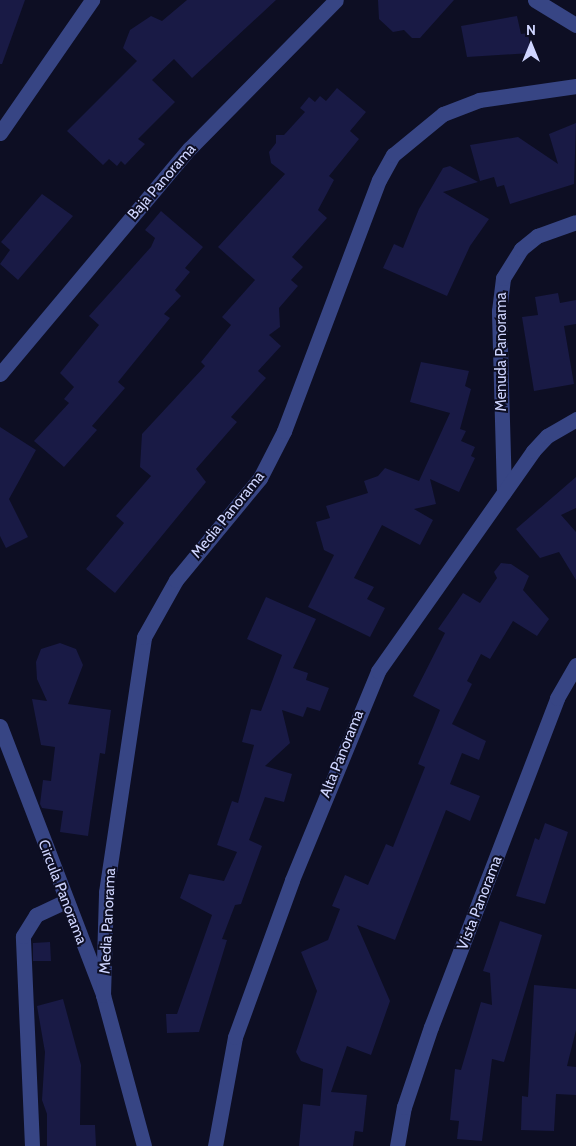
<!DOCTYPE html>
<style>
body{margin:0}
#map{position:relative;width:576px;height:1146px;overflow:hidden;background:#0d0e23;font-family:Cabin,sans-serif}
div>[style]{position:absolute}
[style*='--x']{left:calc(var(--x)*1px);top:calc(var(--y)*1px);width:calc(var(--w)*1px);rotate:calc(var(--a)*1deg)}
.building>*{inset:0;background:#191a45}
.minor>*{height:15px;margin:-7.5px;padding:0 7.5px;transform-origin:7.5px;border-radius:7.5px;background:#374584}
span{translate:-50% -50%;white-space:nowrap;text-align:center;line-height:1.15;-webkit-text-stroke:4px #0d0e23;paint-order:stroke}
.street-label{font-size:15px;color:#cfd5ff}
.north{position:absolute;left:506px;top:20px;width:50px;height:50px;-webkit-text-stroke:4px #0d0e23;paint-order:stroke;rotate:0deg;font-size:14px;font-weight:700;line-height:20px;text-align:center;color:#cfd5ff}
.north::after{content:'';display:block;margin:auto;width:18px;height:22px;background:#cfd5ff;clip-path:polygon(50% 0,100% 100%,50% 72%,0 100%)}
</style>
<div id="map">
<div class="building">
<i style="clip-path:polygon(0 0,25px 0,2px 64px,0 64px)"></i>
<i style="clip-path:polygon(187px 0,276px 0,192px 78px,174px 59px,152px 80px,175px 102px,138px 139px,145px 144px,125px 165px,121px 161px,117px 166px,109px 159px,103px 165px,67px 131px,137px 61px,123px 48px,130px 30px,151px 16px,162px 21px)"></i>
<i style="clip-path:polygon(378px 0,454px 0,420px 38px,412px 38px,404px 30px,393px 32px,379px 19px)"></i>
<i style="clip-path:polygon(517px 16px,521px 34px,528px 33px,531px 53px,467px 57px,461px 26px)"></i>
<i style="clip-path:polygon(337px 88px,366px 112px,350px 131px,359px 139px,329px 176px,334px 180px,318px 210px,327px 218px,292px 257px,303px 267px,291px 280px,298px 286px,279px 308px,280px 327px,269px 335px,281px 346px,258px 371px,266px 378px,231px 417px,237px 422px,196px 469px,206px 482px,115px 593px,86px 569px,124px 523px,116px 516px,151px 476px,140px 467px,142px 434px,205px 366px,201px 362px,231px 325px,222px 317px,255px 280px,218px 247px,285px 174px,271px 163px,269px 152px,276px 143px,276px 135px,284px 135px,305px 112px,300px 108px,309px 97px,315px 102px,320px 96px,326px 101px)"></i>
<i style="clip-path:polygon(576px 123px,574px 184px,510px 204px,504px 185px,497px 187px,494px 177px,480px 181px,470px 145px,518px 137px,558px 164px,549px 134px)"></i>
<i style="clip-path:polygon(450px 166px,478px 182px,443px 192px,489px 219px,470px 246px,447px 296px,383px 268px,394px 244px,403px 248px,419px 209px,443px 168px)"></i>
<i style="clip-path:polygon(42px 194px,73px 216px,18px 280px,0 264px,10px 250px,1px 242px)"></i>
<i style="clip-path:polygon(161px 211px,203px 247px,185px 268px,190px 272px,175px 290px,181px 296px,164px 314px,170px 318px,118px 382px,125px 388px,92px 426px,97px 430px,64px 467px,34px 441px,69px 403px,64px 399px,74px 387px,60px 373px,99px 325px,89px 316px,151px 247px,155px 238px,145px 230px)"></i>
<i style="clip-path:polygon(558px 293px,560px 303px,576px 300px,576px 324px,564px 326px,574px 384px,534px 391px,522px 317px,538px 315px,535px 297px)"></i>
<i style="clip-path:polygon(421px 362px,469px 371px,465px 386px,471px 389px,460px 429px,466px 431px,461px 441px,475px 447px,471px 456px,475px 458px,459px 492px,430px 479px,436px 504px,414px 509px,433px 520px,420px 545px,382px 525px,354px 578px,374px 587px,367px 599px,385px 608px,370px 637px,308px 607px,334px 555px,324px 550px,316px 522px,330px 518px,326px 506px,368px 493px,364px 481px,378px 476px,385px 468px,419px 481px,450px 413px,410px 402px)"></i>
<i style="clip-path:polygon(0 427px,36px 450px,9px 499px,28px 537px,6px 548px,0 536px)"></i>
<i style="clip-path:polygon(576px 477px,576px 508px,561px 515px,576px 532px,576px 580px,559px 552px,540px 558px,516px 529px)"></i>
<i style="clip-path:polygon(501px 563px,511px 564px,529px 576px,523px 590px,549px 619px,537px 636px,513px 621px,490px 659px,481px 654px,467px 681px,472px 684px,452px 724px,486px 741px,479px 760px,462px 753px,450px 784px,480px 796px,470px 821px,446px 810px,395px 940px,357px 925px,390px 1001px,371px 1055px,347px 1046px,331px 1092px,367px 1095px,363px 1132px,355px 1131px,353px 1146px,299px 1146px,303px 1104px,320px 1106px,323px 1069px,301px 1061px,296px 1052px,317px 991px,301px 952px,328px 940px,340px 909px,332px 906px,345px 875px,368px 885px,386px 844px,393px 847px,425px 767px,418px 764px,440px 710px,413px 696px,445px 633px,438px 629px,463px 593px,480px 603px,497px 578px,494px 572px)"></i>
<i style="clip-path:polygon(266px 597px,316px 619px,293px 668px,308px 673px,306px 680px,329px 688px,320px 711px,307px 707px,303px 717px,282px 710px,290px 743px,265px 766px,292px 774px,284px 802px,265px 797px,249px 840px,262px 846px,241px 904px,235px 905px,222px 939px,227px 940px,199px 1032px,167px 1033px,166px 1014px,177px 1014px,212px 915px,180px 898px,189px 874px,224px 881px,237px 852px,217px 845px,232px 801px,238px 803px,254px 745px,242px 742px,251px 709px,261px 711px,282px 655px,247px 639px)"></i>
<i style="clip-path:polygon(60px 643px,76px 649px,83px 665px,68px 704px,111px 710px,105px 754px,100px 753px,88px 836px,60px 832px,63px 811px,42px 808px,40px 804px,43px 780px,51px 781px,55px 747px,41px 745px,32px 699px,47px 701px,37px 679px,36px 662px,41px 649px)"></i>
<i style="clip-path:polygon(545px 823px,568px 832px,545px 904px,516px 896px,535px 838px,539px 840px)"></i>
<i style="clip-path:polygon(500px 921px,542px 935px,504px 1062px,492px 1059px,482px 1141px,457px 1139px,459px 1121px,450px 1120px,455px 1069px,461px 1070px,481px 1002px,492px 1005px,490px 973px,483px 971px)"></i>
<i style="clip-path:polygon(50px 942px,51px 961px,33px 961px,33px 943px)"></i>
<i style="clip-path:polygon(534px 985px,576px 989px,576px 1030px,567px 1066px,576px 1067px,576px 1095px,556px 1094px,554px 1131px,521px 1130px,522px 1096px,528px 1097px)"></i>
<i style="clip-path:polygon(63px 999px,81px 1065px,80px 1125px,95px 1125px,96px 1146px,47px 1146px,47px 1114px,42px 1100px,45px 1052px,37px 1006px)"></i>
</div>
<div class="minor">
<i style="--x:535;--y:0;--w:48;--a:31.4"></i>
<i style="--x:0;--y:133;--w:162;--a:-55.3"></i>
<i style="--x:0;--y:374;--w:294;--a:-50"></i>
<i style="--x:189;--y:149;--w:209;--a:-45.4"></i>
<i style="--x:504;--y:492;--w:181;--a:-91.6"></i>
<i style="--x:499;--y:311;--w:33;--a:-83"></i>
<i style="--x:503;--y:278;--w:34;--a:-58"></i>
<i style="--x:521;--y:249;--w:21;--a:-39"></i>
<i style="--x:537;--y:236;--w:41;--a:-19.7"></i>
<i style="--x:0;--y:726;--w:288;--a:69"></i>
<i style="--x:103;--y:995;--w:156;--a:74.8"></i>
<i style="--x:103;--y:995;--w:103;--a:-88.3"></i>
<i style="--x:106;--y:892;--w:258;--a:-81.5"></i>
<i style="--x:144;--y:637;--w:65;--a:-60.7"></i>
<i style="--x:176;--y:580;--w:132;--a:-50.5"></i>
<i style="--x:260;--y:478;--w:53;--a:-62.9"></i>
<i style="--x:284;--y:431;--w:268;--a:-69.3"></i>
<i style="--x:379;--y:180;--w:29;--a:-61"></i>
<i style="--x:393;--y:155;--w:65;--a:-39.4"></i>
<i style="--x:443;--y:114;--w:39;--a:-21"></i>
<i style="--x:479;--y:100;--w:98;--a:-8.2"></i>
<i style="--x:32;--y:1146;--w:210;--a:-92.5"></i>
<i style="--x:23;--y:936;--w:25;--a:-58"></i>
<i style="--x:36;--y:915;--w:31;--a:-25"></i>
<i style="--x:215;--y:1146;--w:111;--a:-79.6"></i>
<i style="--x:235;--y:1037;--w:167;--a:-70"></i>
<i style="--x:292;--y:880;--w:226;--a:-67.6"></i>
<i style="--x:378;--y:671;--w:269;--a:-54.8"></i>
<i style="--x:533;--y:451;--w:21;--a:-47"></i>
<i style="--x:547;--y:436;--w:34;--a:-30"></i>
<i style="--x:397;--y:1146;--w:40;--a:-80"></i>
<i style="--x:404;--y:1107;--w:84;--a:-71.4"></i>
<i style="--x:431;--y:1027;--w:352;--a:-69"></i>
<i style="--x:557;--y:698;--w:38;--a:-60"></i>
</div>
<div class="street-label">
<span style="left:162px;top:182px;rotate:-49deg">Baja Panorama</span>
<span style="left:502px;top:352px;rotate:-90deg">Menuda Panorama</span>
<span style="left:228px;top:515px;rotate:-51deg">Media Panorama</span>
<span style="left:342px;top:754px;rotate:-68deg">Alta Panorama</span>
<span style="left:62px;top:892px;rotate:69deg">Circula Panorama</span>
<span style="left:480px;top:903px;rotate:-69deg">Vista Panorama</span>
<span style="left:108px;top:921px;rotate:-87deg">Media Panorama</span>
</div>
<div class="north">N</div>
</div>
